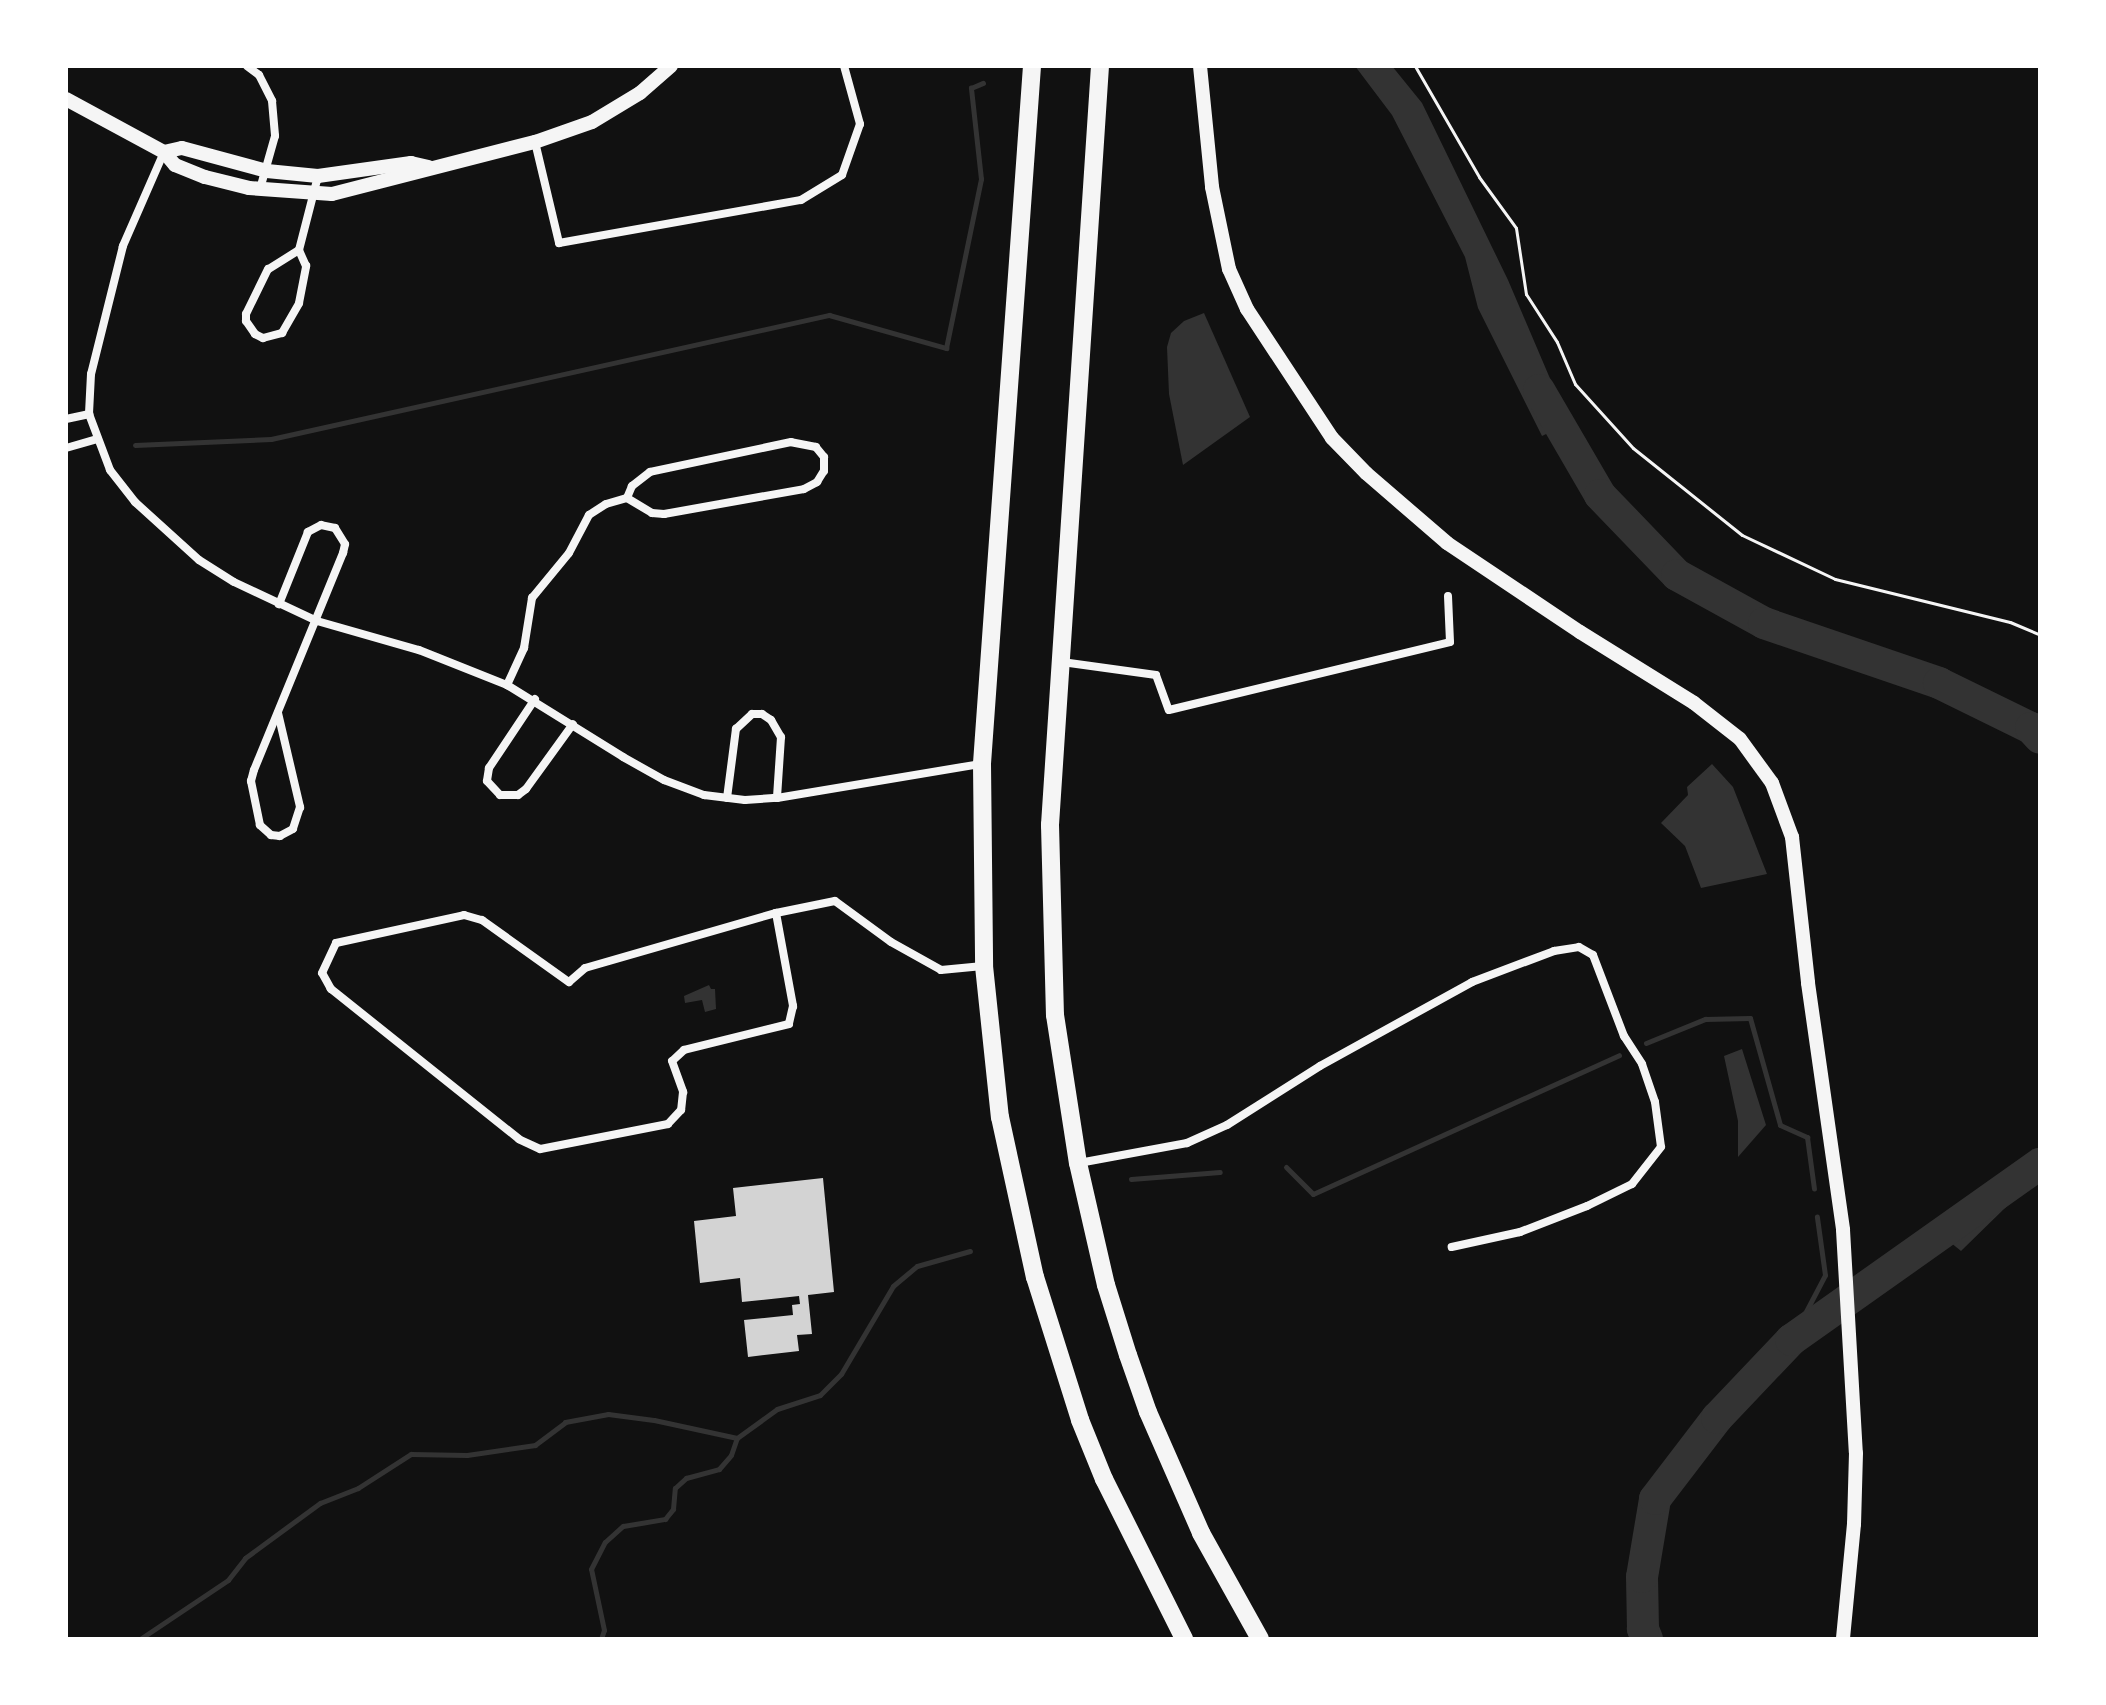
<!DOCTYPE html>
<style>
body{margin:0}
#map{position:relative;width:2106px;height:1705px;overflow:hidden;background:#111;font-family:Signika,sans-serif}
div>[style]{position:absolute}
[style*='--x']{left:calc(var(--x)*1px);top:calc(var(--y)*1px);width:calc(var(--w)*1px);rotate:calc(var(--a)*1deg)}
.water>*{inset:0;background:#333}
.stream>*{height:5px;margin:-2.5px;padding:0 2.5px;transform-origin:2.5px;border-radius:2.5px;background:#333}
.river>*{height:32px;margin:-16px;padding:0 16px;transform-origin:16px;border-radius:16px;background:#333}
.building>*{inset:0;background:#d3d3d3}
.path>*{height:3px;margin:-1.5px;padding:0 1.5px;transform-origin:1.5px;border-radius:1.5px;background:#f5f5f5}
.minor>*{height:8px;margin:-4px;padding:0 4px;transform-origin:4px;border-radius:4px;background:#f5f5f5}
.tertiary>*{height:14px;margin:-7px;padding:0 7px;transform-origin:7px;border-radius:7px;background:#f5f5f5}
.trunk>*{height:18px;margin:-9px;padding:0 9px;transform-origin:9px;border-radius:9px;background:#f5f5f5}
span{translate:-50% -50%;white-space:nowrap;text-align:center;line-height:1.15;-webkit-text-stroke:6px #fff;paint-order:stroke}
.frame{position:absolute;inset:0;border:68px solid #fff;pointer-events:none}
</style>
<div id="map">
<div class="water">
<i style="clip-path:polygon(1355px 66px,1392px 66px,1422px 103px,1508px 280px,1569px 423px,1542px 436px,1478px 308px,1465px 257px,1392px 115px)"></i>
<i style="clip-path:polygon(1204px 313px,1250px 417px,1183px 465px,1169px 394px,1167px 347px,1171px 333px,1184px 321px)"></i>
<i style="clip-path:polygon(1712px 764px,1733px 787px,1767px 874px,1701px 888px,1685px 846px,1661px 823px,1688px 795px,1687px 787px)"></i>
<i style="clip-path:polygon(709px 985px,711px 989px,715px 989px,716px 1009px,705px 1012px,702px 1000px,685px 1003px,684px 996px)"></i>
<i style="clip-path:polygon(1742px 1049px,1766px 1125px,1738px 1157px,1738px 1121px,1724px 1056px)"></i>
<i style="clip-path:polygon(2040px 1157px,2040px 1179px,2005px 1208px,1961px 1251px,1934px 1229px)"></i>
</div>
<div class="stream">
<i style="--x:135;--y:445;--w:136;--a:-2.5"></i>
<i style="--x:271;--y:439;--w:572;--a:-12.53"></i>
<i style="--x:829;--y:315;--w:122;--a:15.8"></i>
<i style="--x:946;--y:348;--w:173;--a:-78.3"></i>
<i style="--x:981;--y:179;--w:92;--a:-96.3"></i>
<i style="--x:971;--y:88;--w:13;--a:-23"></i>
<i style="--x:1646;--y:1043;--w:64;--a:-22.1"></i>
<i style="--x:1705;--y:1019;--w:45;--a:-1.3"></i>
<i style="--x:1750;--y:1018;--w:111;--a:74.3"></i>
<i style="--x:1780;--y:1125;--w:30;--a:24"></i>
<i style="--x:1807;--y:1137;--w:52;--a:82.3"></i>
<i style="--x:1286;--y:1167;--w:38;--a:45"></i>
<i style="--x:1313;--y:1194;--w:336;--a:-24.4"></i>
<i style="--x:1131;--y:1179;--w:89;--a:-4.5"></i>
<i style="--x:1791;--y:1340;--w:73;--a:-62.4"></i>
<i style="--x:1825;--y:1275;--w:59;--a:-97.9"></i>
<i style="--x:140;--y:1639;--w:106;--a:-33.8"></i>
<i style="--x:228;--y:1580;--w:28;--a:-52"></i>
<i style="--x:245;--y:1558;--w:93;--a:-36.3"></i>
<i style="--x:320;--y:1503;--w:41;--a:-21.5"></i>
<i style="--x:358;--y:1488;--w:63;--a:-32.7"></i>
<i style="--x:411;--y:1454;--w:56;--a:1"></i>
<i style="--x:467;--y:1455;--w:69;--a:-8.4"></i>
<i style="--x:535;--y:1445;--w:38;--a:-37"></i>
<i style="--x:565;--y:1422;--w:44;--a:-10.5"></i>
<i style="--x:608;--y:1414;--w:46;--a:7.4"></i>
<i style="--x:654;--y:1420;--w:85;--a:12.2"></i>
<i style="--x:737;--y:1438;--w:49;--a:-35.9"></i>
<i style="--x:777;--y:1409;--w:45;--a:-18"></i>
<i style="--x:820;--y:1395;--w:30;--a:-45"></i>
<i style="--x:841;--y:1374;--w:102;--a:-59.4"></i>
<i style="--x:893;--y:1286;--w:31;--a:-40"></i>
<i style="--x:917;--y:1266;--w:55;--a:-15.8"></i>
<i style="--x:601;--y:1639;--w:9;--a:-72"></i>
<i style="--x:604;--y:1630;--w:62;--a:-102"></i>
<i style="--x:591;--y:1569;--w:30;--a:-63"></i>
<i style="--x:605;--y:1542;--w:24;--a:-42"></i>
<i style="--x:623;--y:1526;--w:43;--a:-9.5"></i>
<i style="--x:665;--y:1519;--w:13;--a:-51"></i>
<i style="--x:673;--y:1509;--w:21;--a:-85"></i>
<i style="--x:675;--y:1488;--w:15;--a:-42"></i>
<i style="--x:686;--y:1478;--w:34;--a:-15"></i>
<i style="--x:719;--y:1469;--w:18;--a:-49"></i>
<i style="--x:731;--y:1455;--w:18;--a:-71"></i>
</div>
<div class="river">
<i style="--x:1539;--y:390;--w:121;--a:59.8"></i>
<i style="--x:1600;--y:495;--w:111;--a:46.1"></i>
<i style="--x:1677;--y:575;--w:99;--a:28.9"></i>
<i style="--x:1764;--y:623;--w:185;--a:18.9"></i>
<i style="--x:1939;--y:683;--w:102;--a:26.1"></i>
<i style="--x:2031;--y:728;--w:13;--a:48"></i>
<i style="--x:1647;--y:1639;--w:11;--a:-112"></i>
<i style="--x:1643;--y:1629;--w:52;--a:-91.1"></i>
<i style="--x:1642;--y:1577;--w:79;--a:-80.5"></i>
<i style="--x:1655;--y:1499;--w:102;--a:-52.6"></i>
<i style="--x:1717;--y:1418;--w:108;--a:-46.5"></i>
<i style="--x:1791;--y:1340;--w:305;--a:-35.3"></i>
</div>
<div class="building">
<i style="clip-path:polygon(823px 1178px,834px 1292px,808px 1295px,812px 1334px,797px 1335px,799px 1351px,748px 1357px,744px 1320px,793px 1315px,792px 1305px,800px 1304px,799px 1296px,742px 1302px,740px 1278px,700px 1283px,694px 1221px,736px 1216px,733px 1188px)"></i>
</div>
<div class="path">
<i style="--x:1415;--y:66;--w:128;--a:60"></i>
<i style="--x:1479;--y:177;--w:63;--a:54"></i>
<i style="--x:1516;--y:228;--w:67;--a:81.4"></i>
<i style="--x:1526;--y:294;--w:57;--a:57.1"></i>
<i style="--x:1557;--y:342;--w:46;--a:66.8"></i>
<i style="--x:1575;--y:384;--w:86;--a:47.8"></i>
<i style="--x:1633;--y:448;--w:139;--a:38.6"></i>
<i style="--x:1742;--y:535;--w:103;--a:25.3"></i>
<i style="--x:1835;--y:579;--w:180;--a:13.8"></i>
<i style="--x:2010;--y:622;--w:33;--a:23"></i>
</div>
<div class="minor">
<i style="--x:247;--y:66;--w:15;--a:37"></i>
<i style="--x:259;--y:75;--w:29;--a:63"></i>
<i style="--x:272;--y:101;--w:35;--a:85"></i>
<i style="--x:275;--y:136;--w:55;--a:105.8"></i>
<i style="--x:535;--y:142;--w:104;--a:76.6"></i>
<i style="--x:559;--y:243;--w:246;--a:-10.1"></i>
<i style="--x:801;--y:200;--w:48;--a:-31.4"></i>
<i style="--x:842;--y:175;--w:54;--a:-70.6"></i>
<i style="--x:860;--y:124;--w:60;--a:-105.4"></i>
<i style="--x:164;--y:152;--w:103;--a:113.6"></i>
<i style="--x:123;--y:246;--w:132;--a:104"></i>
<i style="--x:91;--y:374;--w:40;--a:92.9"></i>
<i style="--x:89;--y:414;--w:60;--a:69.4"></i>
<i style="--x:110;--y:470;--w:41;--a:52"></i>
<i style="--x:135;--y:502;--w:86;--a:42.2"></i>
<i style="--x:199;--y:560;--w:41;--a:32.2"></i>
<i style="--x:234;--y:582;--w:92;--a:25.2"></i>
<i style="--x:317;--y:621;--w:106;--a:15.9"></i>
<i style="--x:419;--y:650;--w:95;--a:21.7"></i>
<i style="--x:507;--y:685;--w:137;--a:31.8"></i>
<i style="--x:623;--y:757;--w:47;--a:29.3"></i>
<i style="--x:664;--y:780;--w:43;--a:20.6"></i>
<i style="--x:704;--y:795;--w:41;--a:7"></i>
<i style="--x:745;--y:800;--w:32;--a:-4"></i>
<i style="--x:777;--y:798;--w:207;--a:-9.5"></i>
<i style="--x:299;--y:250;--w:36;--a:148"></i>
<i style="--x:268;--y:269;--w:50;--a:116.1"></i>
<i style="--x:246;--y:314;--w:7;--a:90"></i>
<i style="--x:246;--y:321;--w:16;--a:55"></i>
<i style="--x:255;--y:334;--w:9;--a:27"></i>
<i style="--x:263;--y:338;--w:20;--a:-15"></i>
<i style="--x:282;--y:333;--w:34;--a:-60"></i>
<i style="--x:299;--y:303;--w:38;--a:-79"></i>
<i style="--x:306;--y:266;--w:17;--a:-114"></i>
<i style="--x:299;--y:250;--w:76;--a:-75.6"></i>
<i style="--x:66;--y:419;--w:24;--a:-12"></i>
<i style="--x:66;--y:448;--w:33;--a:-16"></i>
<i style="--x:1062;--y:662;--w:95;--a:7.9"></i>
<i style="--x:1156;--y:675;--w:37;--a:70"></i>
<i style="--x:1169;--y:710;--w:289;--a:-13.6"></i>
<i style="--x:1450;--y:642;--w:46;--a:-92.5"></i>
<i style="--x:507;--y:685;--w:41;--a:-65.3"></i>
<i style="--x:524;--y:648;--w:51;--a:-80.9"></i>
<i style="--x:532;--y:598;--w:58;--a:-50.6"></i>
<i style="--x:569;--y:553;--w:43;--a:-62.2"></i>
<i style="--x:589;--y:515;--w:20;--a:-33"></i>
<i style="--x:606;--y:504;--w:22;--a:-16"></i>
<i style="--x:627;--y:498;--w:29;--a:31"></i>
<i style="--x:652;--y:513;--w:12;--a:5"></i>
<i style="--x:664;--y:514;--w:142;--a:-10.1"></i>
<i style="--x:804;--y:489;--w:15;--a:-28"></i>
<i style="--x:817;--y:482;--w:13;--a:-58"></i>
<i style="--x:824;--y:471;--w:14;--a:-90"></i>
<i style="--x:824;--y:457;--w:13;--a:-129"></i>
<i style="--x:816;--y:447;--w:25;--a:-169"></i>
<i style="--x:791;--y:442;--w:144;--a:168"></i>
<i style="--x:650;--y:472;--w:23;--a:142"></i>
<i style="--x:632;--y:486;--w:13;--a:113"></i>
<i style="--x:535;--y:699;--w:83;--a:123.7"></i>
<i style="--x:489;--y:768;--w:13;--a:99"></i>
<i style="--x:487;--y:781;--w:19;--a:47"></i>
<i style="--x:500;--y:795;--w:18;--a:0"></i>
<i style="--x:518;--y:795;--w:10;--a:-37"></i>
<i style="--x:526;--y:789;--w:80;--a:-54.1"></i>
<i style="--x:278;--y:713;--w:97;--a:76.8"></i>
<i style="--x:300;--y:807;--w:23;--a:108"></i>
<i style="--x:293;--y:829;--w:15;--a:152"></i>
<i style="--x:280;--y:836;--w:9;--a:-174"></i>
<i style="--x:271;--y:835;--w:15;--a:-138"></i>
<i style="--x:260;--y:825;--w:45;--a:-101.6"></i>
<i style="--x:251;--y:781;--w:11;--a:-75"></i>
<i style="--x:254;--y:770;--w:235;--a:-67.7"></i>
<i style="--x:343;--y:553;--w:9;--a:-77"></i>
<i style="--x:345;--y:544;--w:19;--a:-122"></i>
<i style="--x:335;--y:528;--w:14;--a:-168"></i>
<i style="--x:321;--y:525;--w:15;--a:152"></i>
<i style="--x:308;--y:532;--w:78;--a:111.9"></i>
<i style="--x:727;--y:798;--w:70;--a:-82.6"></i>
<i style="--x:736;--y:729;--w:22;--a:-43"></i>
<i style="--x:752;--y:714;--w:10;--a:0"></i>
<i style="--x:762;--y:714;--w:11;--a:34"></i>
<i style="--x:771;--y:720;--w:20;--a:60"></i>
<i style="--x:781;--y:737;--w:61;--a:93.8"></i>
<i style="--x:776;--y:913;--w:95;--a:79.6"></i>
<i style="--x:793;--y:1006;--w:18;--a:103"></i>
<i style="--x:789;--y:1024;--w:108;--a:166.1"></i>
<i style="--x:684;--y:1050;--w:16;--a:137"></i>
<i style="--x:672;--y:1061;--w:33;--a:70"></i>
<i style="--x:683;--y:1092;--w:18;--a:96"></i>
<i style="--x:681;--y:1110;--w:19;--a:133"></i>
<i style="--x:668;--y:1124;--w:130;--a:168.9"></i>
<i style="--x:540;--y:1149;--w:23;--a:-155"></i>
<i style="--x:519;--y:1139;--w:241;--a:-141.4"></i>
<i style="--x:331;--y:989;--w:18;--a:-119"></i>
<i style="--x:322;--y:973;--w:33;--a:-65"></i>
<i style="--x:336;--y:943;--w:131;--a:-12.3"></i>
<i style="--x:464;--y:915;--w:19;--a:16"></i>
<i style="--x:482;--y:920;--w:107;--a:35.5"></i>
<i style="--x:569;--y:982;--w:21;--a:-41"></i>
<i style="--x:585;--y:968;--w:199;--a:-16.1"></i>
<i style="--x:776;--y:913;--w:60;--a:-11.5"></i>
<i style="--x:835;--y:901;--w:69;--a:36.2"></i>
<i style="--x:891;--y:942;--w:57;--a:29.2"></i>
<i style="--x:941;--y:970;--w:42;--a:-5.4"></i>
<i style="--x:1079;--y:1163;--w:110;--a:-10.5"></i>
<i style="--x:1187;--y:1143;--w:44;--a:-24.2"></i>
<i style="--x:1227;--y:1125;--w:110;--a:-32.4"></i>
<i style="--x:1320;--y:1066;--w:174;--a:-28.9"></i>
<i style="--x:1472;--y:982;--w:88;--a:-20.7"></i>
<i style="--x:1554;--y:951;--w:25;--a:-9"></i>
<i style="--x:1579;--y:947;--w:16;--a:30"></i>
<i style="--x:1593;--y:955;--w:87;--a:69.1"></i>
<i style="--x:1624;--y:1036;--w:33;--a:57"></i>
<i style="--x:1642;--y:1064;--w:40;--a:71.1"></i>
<i style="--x:1655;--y:1102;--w:45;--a:82.4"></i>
<i style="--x:1661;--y:1147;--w:47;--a:128.1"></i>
<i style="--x:1632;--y:1184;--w:50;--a:153.9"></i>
<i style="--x:1587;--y:1206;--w:72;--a:158.8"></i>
<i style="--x:1520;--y:1232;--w:70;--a:167.6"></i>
</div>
<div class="tertiary">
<i style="--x:1200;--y:66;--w:122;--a:84.3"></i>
<i style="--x:1212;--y:187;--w:84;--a:78.3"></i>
<i style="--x:1229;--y:269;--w:44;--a:65.8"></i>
<i style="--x:1247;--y:309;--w:154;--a:56.6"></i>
<i style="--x:1332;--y:438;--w:49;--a:45.8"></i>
<i style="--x:1366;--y:473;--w:107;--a:40.8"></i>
<i style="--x:1447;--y:543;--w:160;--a:33.8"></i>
<i style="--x:1580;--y:632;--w:134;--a:31.9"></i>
<i style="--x:1694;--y:703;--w:58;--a:38"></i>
<i style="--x:1740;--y:739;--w:54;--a:54"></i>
<i style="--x:1772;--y:783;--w:58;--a:69.7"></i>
<i style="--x:1792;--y:837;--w:147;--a:83.7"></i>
<i style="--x:1808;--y:983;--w:249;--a:81.9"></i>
<i style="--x:1843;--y:1230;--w:223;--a:86.7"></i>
<i style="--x:1856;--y:1453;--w:71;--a:91.6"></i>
<i style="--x:1854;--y:1524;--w:116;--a:95.5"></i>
<i style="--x:66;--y:99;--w:111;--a:28.4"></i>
<i style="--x:164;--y:152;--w:17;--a:50"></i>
<i style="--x:175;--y:165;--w:32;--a:22"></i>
<i style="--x:205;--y:177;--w:45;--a:14"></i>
<i style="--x:249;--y:188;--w:83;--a:4.1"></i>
<i style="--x:332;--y:194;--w:210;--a:-14.4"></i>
<i style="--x:535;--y:142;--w:60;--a:-19.3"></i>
<i style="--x:592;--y:122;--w:56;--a:-31.1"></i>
<i style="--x:640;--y:93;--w:41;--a:-41.1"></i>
<i style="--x:164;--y:152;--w:18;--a:-13"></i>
<i style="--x:182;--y:148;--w:88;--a:15.1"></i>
<i style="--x:267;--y:171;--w:51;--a:5.6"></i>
<i style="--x:318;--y:176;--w:94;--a:-8"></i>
<i style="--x:411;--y:163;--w:18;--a:13"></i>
</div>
<div class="trunk">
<i style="--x:1032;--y:66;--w:700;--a:94.1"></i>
<i style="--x:982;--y:764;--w:202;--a:89.4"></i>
<i style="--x:984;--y:966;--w:152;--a:84"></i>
<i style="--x:1000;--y:1117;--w:164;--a:77.7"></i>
<i style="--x:1035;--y:1277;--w:150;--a:72.5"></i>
<i style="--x:1080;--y:1420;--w:64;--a:67.9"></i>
<i style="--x:1104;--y:1479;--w:179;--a:63.4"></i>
<i style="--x:1100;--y:66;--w:761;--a:93.77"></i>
<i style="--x:1050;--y:825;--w:190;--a:88.5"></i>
<i style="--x:1055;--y:1015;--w:150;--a:81.2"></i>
<i style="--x:1078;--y:1163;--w:125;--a:77.1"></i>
<i style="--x:1106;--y:1285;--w:73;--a:72.6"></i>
<i style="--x:1128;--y:1355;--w:60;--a:70.7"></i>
<i style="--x:1148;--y:1412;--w:132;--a:66.3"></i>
<i style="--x:1201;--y:1533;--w:121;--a:60.9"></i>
</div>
<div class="frame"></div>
</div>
